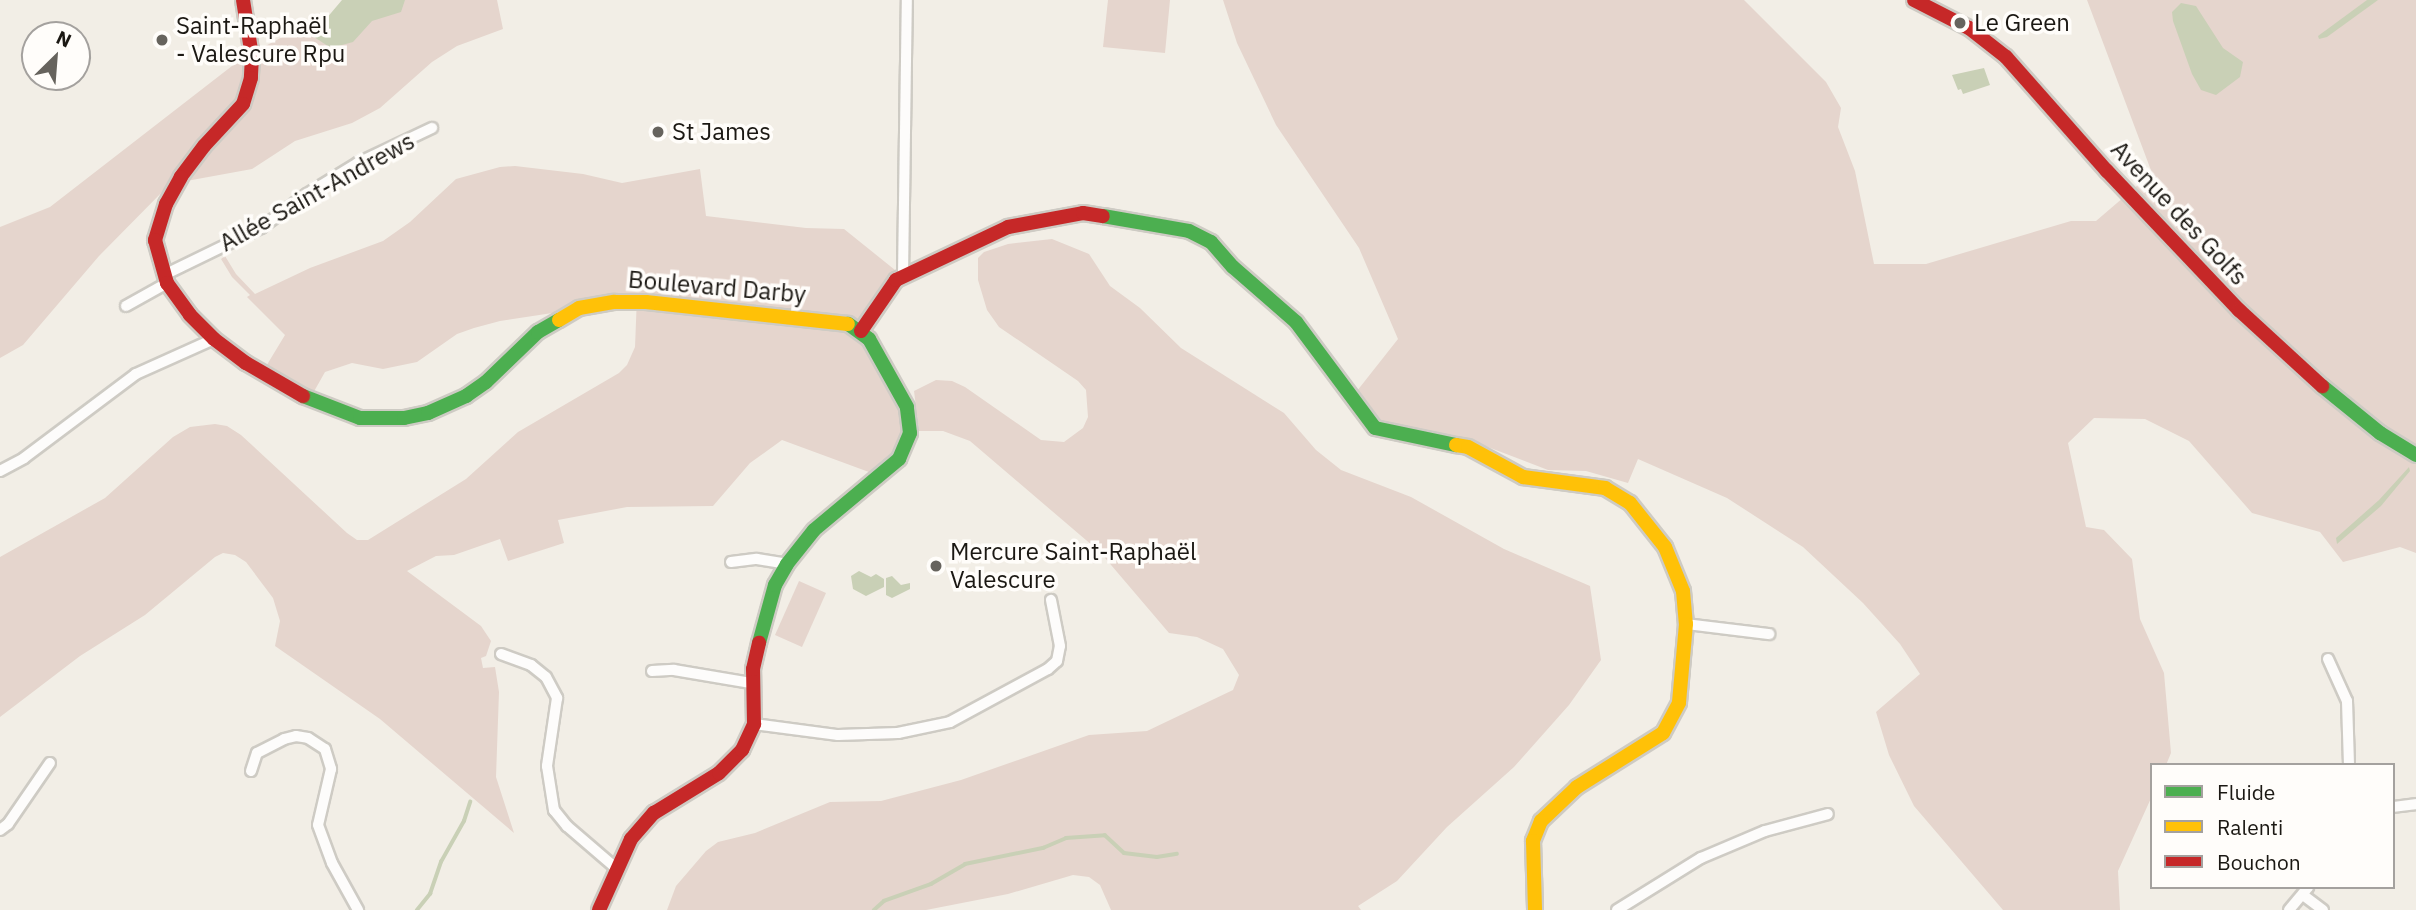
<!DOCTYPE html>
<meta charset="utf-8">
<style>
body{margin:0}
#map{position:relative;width:2416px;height:910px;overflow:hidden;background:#f2eee6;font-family:"IBM Plex Sans",sans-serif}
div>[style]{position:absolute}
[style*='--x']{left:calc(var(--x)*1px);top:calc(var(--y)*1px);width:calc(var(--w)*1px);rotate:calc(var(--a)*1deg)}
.green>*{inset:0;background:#e5d5cd}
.water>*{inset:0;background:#c9d0b6}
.stream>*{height:3.5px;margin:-1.75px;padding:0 1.75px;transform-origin:1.75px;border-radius:1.75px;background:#c9d0b6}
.roads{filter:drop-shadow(2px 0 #cecbc4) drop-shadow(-2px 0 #cecbc4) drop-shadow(0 2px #cecbc4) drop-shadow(0 -2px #cecbc4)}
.street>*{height:10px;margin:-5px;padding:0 5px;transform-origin:5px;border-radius:5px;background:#fdfcfb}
.fast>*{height:14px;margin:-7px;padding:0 7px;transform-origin:7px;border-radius:7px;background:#4caf50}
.slow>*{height:14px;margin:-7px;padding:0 7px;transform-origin:7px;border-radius:7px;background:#ffc107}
.jam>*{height:14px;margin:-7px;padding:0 7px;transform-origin:7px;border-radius:7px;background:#c62828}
.dots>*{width:19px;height:19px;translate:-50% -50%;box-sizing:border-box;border:4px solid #fffdfa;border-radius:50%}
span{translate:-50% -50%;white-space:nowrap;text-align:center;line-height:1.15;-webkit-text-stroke:7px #fffdfa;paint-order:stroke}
.poi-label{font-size:24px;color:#1b1813}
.left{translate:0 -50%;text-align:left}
.street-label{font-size:24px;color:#1b1813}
.legend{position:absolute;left:2150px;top:763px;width:245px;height:126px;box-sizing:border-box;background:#fffdfa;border:2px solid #a4a19e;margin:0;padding:9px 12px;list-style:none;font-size:21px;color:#1b1813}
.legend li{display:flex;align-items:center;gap:14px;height:35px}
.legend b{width:35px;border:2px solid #a4a19e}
.north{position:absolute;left:21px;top:21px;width:70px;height:70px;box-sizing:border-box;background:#fffdfa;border:2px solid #a4a19e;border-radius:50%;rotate:25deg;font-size:19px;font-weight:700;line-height:28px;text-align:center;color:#1b1813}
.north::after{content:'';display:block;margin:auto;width:24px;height:32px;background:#66635d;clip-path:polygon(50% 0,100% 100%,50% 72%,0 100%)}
</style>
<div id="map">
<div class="green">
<i style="clip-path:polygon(352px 0,497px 0,503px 29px,457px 46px,432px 62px,380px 108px,352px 123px,295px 141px,252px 169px,170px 184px,99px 256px,23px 345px,0 358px,0 227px,50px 207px,241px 59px,288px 34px,337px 17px)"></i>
<i style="clip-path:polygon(1108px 0,1170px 0,1165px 53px,1103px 47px)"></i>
<i style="clip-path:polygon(1223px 0,1744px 0,1826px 82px,1841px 108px,1838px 127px,1855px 171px,1874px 264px,1926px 264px,2071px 221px,2096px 221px,2152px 173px,2087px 0,2416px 0,2416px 553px,2400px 547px,2343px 562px,2320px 532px,2252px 513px,2189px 441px,2145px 419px,2094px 418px,2068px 443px,2086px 527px,2104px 530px,2132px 559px,2140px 619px,2164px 673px,2171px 753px,2166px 765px,2152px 765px,2152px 796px,2118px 871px,2120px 910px,2003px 910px,1914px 806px,1889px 755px,1876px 712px,1920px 674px,1900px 644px,1863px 603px,1803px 547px,1727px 498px,1638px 459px,1628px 483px,1586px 471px,1548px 470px,1480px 444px,1384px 432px,1353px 396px,1398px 339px,1359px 248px,1276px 125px,1237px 43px)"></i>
<i style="clip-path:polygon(515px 166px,583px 174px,622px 183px,700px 169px,706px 216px,806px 228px,844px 229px,895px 270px,894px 277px,864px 312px,861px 340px,868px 346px,897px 402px,903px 423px,901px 448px,877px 475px,782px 440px,750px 463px,713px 506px,627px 507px,558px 520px,564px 543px,508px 561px,500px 539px,454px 555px,436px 556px,407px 571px,481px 626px,491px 641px,486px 656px,481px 658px,483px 668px,495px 667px,499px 692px,496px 777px,514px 833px,380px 719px,275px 646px,280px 621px,273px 598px,246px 562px,235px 555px,223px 553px,215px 557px,145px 615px,80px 656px,0 717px,0 557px,105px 498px,173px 437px,190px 427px,215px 424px,227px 426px,241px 435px,347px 533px,357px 540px,368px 540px,466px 479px,518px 432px,619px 373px,627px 365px,635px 347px,637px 296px,586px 300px,559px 312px,500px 321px,474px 328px,457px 334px,417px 362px,383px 369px,352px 363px,325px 372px,312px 395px,265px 368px,285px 335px,247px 297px,250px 295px,232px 277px,221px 259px,225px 256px,236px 274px,255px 294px,310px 268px,383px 241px,410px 222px,456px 179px,500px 167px)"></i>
<i style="clip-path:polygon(1052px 239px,1089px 254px,1110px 286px,1140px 308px,1181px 348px,1284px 413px,1316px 450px,1341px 470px,1411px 497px,1504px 549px,1590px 586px,1601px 660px,1569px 705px,1514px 767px,1447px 827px,1397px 881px,1358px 906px,1361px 910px,1111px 910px,1100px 885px,1089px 877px,1073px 875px,1008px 894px,926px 910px,667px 910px,676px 886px,706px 851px,718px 842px,755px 833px,830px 802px,881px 801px,961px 780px,1089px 735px,1147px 731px,1233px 690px,1239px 675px,1223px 649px,1197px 637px,1169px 633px,1100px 552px,970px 441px,943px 431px,919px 431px,914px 391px,936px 380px,952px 381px,965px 387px,1041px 440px,1064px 442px,1083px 428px,1088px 417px,1086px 390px,1078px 381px,999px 327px,987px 310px,978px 280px,978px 258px,984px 252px,1008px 244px)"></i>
<i style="clip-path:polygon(799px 581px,826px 593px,802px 647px,775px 635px)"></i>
</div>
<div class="water">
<i style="clip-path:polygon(342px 0,405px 0,401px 12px,372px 21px,353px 42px,331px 48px,314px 37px,320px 26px)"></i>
<i style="clip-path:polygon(2367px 0,2378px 0,2327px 37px,2319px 39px,2318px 36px)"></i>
<i style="clip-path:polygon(2181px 3px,2196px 6px,2223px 48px,2243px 62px,2240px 77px,2216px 95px,2201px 90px,2192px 74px,2173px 21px,2172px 12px)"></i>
<i style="clip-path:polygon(1984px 68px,1990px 85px,1963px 94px,1961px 89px,1958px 90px,1952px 75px)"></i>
<i style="clip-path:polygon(2409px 467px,2410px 471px,2381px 506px,2337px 544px,2336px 538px,2379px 500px)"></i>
<i style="clip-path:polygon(859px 571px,871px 577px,876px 574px,884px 579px,884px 587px,866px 596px,853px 589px,851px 576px)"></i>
<i style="clip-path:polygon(892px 576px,901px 585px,910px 583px,910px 589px,892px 598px,886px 595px,886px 578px)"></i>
</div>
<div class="stream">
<i style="--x:417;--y:910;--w:21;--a:-51"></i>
<i style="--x:430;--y:894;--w:34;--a:-71"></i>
<i style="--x:441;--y:862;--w:47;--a:-60.7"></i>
<i style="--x:464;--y:821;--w:20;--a:-72"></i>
<i style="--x:874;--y:910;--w:13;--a:-42"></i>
<i style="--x:884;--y:901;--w:50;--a:-19.9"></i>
<i style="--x:931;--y:884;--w:39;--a:-30"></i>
<i style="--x:965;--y:864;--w:80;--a:-11.6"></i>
<i style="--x:1043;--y:848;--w:25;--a:-23"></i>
<i style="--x:1066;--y:838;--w:39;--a:-4"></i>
<i style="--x:1105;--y:835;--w:26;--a:43"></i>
<i style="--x:1124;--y:853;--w:33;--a:7"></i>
<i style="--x:1157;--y:857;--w:20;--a:-9"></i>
</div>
<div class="roads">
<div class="street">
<i style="--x:164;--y:275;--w:108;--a:-25.9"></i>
<i style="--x:261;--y:228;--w:57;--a:-36.5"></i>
<i style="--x:307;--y:194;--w:60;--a:-31.3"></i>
<i style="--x:358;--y:163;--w:82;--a:-25.3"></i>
<i style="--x:903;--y:275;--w:275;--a:-89.2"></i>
<i style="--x:126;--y:306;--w:47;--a:-29.3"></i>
<i style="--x:0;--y:471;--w:27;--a:-28"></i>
<i style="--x:24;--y:458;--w:140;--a:-36.9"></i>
<i style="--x:136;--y:374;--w:85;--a:-24.2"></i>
<i style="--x:731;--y:562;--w:26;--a:-7"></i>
<i style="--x:757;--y:559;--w:30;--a:9"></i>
<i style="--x:1686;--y:624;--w:84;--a:6.9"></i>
<i style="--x:501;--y:654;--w:32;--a:20"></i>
<i style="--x:531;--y:665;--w:19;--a:39"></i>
<i style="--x:546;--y:677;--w:24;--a:62"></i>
<i style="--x:557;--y:698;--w:69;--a:98.4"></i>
<i style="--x:547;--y:766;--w:45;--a:81"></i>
<i style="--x:554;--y:810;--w:21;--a:51"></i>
<i style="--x:567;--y:826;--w:66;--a:40.7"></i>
<i style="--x:2328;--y:659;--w:46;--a:65.7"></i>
<i style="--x:2347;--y:701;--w:64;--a:88.2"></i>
<i style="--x:652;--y:671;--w:22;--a:-3"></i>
<i style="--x:674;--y:670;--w:78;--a:9.6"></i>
<i style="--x:754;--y:724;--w:85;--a:7.5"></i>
<i style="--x:838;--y:735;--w:60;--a:-1.9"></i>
<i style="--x:898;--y:733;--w:53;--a:-11.9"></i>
<i style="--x:950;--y:722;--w:111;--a:-28.4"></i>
<i style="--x:1048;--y:669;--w:12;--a:-42"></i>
<i style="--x:1057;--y:661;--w:15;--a:-79"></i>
<i style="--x:1060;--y:646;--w:47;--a:-101.1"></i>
<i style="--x:251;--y:771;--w:19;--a:-72"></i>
<i style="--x:257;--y:753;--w:30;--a:-27"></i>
<i style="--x:284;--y:739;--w:12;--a:-14"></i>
<i style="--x:296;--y:736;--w:12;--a:9"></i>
<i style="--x:308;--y:738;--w:20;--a:33"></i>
<i style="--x:325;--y:749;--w:21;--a:73"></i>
<i style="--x:331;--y:769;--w:57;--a:103.1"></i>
<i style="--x:318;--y:825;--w:40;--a:69.8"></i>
<i style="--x:332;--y:863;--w:54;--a:61"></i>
<i style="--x:2393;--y:807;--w:23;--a:-7"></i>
<i style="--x:0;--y:830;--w:10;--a:-37"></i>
<i style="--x:8;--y:824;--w:74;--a:-55.5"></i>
<i style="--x:2303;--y:895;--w:25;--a:37"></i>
<i style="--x:1617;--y:910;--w:99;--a:-31.8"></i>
<i style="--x:1701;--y:858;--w:69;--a:-22.9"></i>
<i style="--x:1765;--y:831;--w:65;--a:-15.1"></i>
<i style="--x:2289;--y:910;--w:30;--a:-50"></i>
</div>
<div class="fast">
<i style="--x:1103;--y:216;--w:87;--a:9.9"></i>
<i style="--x:1189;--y:231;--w:25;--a:27"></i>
<i style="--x:1211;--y:242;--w:33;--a:49"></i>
<i style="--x:1233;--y:267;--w:84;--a:41.1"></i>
<i style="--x:1296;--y:322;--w:132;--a:53.3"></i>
<i style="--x:1375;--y:428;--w:83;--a:11.9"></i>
<i style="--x:2322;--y:386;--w:75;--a:39"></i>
<i style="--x:2380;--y:433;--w:42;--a:31.4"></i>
<i style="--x:303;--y:396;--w:61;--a:21.1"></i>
<i style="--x:360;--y:418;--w:44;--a:0"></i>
<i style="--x:404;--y:418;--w:25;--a:-12"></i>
<i style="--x:428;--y:413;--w:42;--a:-24.1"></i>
<i style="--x:466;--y:396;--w:24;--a:-35"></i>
<i style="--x:486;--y:382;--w:72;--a:-43.9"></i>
<i style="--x:538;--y:332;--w:24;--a:-30"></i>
<i style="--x:759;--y:643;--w:60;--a:-74.6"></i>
<i style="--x:775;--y:585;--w:24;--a:-60"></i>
<i style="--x:787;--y:564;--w:43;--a:-51.5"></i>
<i style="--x:814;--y:530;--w:111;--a:-39.9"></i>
<i style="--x:899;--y:459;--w:28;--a:-67"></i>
<i style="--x:910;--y:433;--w:26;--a:-97"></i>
<i style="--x:907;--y:407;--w:78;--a:-119.2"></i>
<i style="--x:869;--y:339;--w:26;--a:-144"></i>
</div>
<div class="slow">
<i style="--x:559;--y:320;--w:23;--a:-31"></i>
<i style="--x:579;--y:308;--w:36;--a:-10"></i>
<i style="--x:614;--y:302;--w:32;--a:0"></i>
<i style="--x:646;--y:302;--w:203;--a:6.2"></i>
<i style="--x:1456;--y:445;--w:12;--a:9"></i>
<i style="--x:1468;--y:447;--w:63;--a:28.6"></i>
<i style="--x:1523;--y:477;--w:83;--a:7.6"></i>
<i style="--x:1605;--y:488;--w:29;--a:31"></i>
<i style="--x:1630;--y:503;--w:56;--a:51.5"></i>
<i style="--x:1665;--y:547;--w:48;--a:67.8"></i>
<i style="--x:1683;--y:591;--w:33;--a:85"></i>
<i style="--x:1686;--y:624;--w:79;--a:95.1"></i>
<i style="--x:1679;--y:703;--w:34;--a:118"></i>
<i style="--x:1663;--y:733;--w:102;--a:147.9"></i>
<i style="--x:1577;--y:787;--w:50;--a:136.6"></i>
<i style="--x:1541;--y:821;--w:22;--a:112"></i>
<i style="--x:1533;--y:841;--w:69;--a:88.3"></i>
</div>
<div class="jam">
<i style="--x:243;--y:0;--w:57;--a:80.9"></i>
<i style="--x:252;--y:56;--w:22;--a:93"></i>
<i style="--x:251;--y:78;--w:27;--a:107"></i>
<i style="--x:243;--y:104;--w:57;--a:132.9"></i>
<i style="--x:204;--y:146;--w:39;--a:127"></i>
<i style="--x:181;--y:177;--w:31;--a:119"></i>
<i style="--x:166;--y:204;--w:38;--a:107"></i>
<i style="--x:155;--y:240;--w:45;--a:74.4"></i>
<i style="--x:167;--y:283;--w:39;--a:54"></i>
<i style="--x:190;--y:315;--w:34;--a:45"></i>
<i style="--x:214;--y:339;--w:40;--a:37"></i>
<i style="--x:246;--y:363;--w:66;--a:30.1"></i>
<i style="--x:1914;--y:0;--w:62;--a:27"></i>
<i style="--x:1969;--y:28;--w:47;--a:38.1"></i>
<i style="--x:2006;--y:57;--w:152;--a:48.5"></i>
<i style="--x:2107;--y:171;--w:192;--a:46.5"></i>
<i style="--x:2239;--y:310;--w:113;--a:42.5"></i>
<i style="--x:861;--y:331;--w:62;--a:-55.5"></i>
<i style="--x:896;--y:280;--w:124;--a:-25.3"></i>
<i style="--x:1008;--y:227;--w:76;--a:-10.6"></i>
<i style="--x:1083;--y:213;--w:20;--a:9"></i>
<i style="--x:599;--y:910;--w:78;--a:-65.7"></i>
<i style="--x:631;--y:839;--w:35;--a:-49"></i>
<i style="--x:654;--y:813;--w:76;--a:-31.6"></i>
<i style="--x:719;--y:773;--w:33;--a:-45"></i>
<i style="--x:742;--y:750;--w:29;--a:-65"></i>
<i style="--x:754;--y:724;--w:55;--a:-91"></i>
<i style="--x:753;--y:669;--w:27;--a:-77"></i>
</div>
</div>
<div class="dots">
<i style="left:1960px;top:23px;background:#66635d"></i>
<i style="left:162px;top:40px;background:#66635d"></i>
<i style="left:658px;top:132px;background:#66635d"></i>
<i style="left:936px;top:566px;background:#66635d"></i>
</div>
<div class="poi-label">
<span class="left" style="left:1974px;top:23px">Le Green</span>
<span class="left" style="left:176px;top:40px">Saint-Raphaël<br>- Valescure Rpu</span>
<span class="left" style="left:672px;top:132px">St James</span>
<span class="left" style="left:950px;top:566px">Mercure Saint-Raphaël<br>Valescure</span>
</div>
<div class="street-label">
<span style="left:317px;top:192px;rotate:-29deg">Allée Saint-Andrews</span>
<span style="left:2179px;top:213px;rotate:47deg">Avenue des Golfs</span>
<span style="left:717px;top:287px;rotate:5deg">Boulevard Darby</span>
</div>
<ul class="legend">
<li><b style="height:9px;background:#4caf50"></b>Fluide</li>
<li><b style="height:9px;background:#ffc107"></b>Ralenti</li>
<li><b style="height:9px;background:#c62828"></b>Bouchon</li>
</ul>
<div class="north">N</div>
</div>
